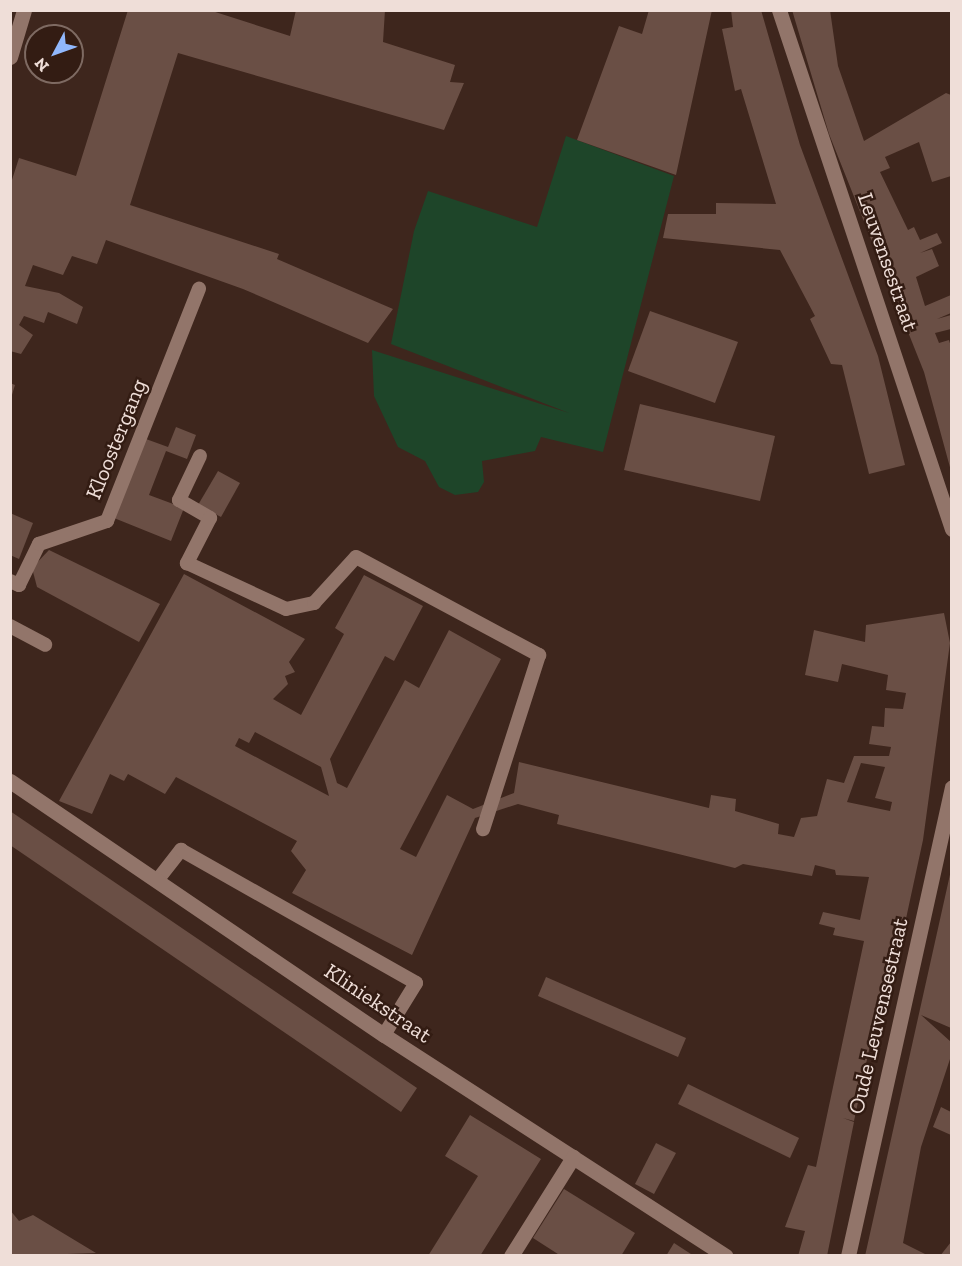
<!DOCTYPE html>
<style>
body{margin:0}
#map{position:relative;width:962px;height:1266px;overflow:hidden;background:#3e261d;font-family:"Zilla Slab",serif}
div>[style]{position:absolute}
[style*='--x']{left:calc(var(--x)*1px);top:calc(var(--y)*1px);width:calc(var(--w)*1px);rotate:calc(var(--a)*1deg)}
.green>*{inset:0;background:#1e4529}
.building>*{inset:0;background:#6a4f45}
.service>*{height:14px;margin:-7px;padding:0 7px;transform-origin:7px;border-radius:7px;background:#92756a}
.minor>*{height:15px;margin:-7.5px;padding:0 7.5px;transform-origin:7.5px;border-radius:7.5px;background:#92756a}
span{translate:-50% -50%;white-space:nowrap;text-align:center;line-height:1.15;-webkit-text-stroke:5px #331c13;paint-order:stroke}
.street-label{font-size:22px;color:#efded8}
.frame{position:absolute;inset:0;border:12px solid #efded8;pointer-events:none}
.north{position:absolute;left:24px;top:24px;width:60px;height:60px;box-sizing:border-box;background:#331c13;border:2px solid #7e6a62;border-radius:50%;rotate:229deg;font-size:16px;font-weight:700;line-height:24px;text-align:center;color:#efded8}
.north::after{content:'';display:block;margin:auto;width:21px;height:27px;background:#91b8fd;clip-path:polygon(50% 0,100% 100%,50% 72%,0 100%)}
</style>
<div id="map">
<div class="green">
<i style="clip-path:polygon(566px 136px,674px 176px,603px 452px,541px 437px,535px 451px,482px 461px,484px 482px,478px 492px,455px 495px,439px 487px,425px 461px,398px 447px,374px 396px,372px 350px,569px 413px,391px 344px,414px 231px,428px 191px,537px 227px)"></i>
</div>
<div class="building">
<i style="clip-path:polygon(128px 10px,209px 10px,290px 36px,296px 10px,385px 10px,383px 42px,455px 65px,450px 82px,464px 83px,444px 130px,178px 53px,130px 205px,279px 254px,277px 259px,393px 309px,368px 343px,243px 289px,106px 240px,97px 264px,72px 256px,63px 275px,33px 265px,25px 286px,59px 293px,83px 307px,77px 324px,48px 312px,44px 323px,24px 316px,19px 325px,33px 335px,21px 354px,10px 351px,10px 186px,19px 158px,76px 176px)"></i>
<i style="clip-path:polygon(649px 10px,712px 10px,676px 175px,577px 140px,619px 26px,642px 34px)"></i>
<i style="clip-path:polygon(731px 10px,761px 10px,800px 145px,878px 356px,905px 465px,869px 474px,842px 365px,831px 364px,810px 319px,815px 316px,780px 250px,663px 238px,668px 214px,716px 214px,716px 203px,776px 204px,741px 89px,735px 91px,722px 29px,733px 27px)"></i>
<i style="clip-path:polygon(792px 10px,830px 10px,838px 66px,864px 141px,946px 93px,951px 95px,951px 176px,932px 182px,919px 142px,885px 157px,890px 168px,880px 172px,908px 230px,914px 227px,920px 240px,937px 233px,942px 243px,920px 253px,932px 249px,939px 266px,916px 277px,925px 306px,951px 295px,951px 313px,937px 319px,951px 315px,951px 329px,935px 333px,939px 343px,949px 340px,951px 347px,951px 471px,924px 372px,829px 134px)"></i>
<i style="clip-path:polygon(650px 311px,738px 342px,715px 403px,628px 371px)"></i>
<i style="clip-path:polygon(10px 383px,15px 385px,11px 398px,10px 398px)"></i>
<i style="clip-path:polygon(640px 404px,775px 436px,760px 501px,624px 470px)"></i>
<i style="clip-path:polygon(176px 427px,196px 435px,187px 459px,166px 451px,149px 495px,184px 508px,171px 541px,114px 518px,146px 439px,168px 447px)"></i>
<i style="clip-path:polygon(218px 471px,240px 483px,221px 517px,198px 505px)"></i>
<i style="clip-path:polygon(10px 513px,33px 523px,19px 559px,10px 555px)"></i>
<i style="clip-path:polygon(49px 550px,160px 604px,139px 642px,37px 587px,32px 568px)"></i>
<i style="clip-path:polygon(evenodd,184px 574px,305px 639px,289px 662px,295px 672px,285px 676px,288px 684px,273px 699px,301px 715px,344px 634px,335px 628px,364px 575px,423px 606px,394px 661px,385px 656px,330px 759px,337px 783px,347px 788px,405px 680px,419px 688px,449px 630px,501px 659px,400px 849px,416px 857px,447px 795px,473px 809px,514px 793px,519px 762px,709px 808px,711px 795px,736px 799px,735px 811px,779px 824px,778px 834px,794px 837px,801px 818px,817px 816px,827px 779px,844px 783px,854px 756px,889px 756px,891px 747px,869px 744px,872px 726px,884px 727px,885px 708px,903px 709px,906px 693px,886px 690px,888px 675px,842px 664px,838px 682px,805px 675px,814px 630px,865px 642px,866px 625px,944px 613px,950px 643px,923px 840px,899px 951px,888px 960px,854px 1121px,843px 1118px,854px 1122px,827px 1256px,798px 1256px,805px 1231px,785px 1227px,808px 1165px,816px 1167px,864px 941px,833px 935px,835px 928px,819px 924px,823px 912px,860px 920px,869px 877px,836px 875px,835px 870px,815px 865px,812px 876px,743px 864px,735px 868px,557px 824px,559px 815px,518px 804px,475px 818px,412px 955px,292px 893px,306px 870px,291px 851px,297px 841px,176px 777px,165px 794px,128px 774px,124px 781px,110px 774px,92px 814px,59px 801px,184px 574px,255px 732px,321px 767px,329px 796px,235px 746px,239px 738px,249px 743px,255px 732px,184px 574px,861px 763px,885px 767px,875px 798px,892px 802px,890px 811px,847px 802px,861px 763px)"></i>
<i style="clip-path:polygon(10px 811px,417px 1088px,401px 1112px,10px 845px)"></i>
<i style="clip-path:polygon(951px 870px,951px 1028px,921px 1015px,951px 1042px,951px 1056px,921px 1147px,903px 1243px,929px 1256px,865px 1256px)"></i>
<i style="clip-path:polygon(546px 977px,686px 1038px,678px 1057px,538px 996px)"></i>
<i style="clip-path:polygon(688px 1084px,799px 1138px,790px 1158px,678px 1104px)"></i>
<i style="clip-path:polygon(941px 1107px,951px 1112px,951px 1135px,933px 1127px)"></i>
<i style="clip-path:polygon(470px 1115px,541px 1159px,480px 1256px,428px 1256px,478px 1176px,445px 1156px)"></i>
<i style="clip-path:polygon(656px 1143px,676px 1153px,654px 1194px,635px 1184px)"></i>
<i style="clip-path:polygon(564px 1189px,635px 1233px,621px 1256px,561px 1256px,533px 1238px)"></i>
<i style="clip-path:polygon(10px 1210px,19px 1221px,33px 1215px,96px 1253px,10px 1256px)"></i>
<i style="clip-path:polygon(951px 1242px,951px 1256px,940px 1256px)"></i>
<i style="clip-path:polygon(674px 1243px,694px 1256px,666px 1256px)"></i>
</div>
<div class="service">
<i style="--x:200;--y:456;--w:49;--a:115.5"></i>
<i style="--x:179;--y:500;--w:36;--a:30"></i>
<i style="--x:210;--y:518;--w:51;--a:117.1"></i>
<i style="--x:187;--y:563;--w:109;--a:24.9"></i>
<i style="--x:286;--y:609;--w:29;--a:-12"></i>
<i style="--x:314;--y:603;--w:62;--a:-47.6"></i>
<i style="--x:356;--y:557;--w:208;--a:28.2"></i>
<i style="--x:539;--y:655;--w:183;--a:107.8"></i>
<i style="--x:10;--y:581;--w:10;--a:24"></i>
<i style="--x:19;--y:585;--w:46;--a:-64"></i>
<i style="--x:39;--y:544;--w:72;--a:-18.7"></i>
<i style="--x:107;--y:521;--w:250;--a:-68.4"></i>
<i style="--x:10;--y:626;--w:40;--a:28"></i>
<i style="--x:159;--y:878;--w:36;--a:-52"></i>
<i style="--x:181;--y:850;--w:270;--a:29.5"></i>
<i style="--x:416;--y:983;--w:61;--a:121.6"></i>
</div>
<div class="minor">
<i style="--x:779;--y:10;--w:547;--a:71.57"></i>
<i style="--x:10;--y:57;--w:49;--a:-73.4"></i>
<i style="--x:10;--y:781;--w:452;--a:34.2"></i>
<i style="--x:384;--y:1035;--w:407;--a:32.9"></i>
<i style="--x:511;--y:1256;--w:117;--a:-57.9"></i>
<i style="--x:848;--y:1256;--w:480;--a:-77.5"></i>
</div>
<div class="street-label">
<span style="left:888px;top:262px;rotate:71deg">Leuvensestraat</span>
<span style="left:116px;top:439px;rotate:-68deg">Kloostergang</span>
<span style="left:378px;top:1003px;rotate:34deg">Kliniekstraat</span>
<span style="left:878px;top:1016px;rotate:-77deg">Oude Leuvensestraat</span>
</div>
<div class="frame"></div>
<div class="north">N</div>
</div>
